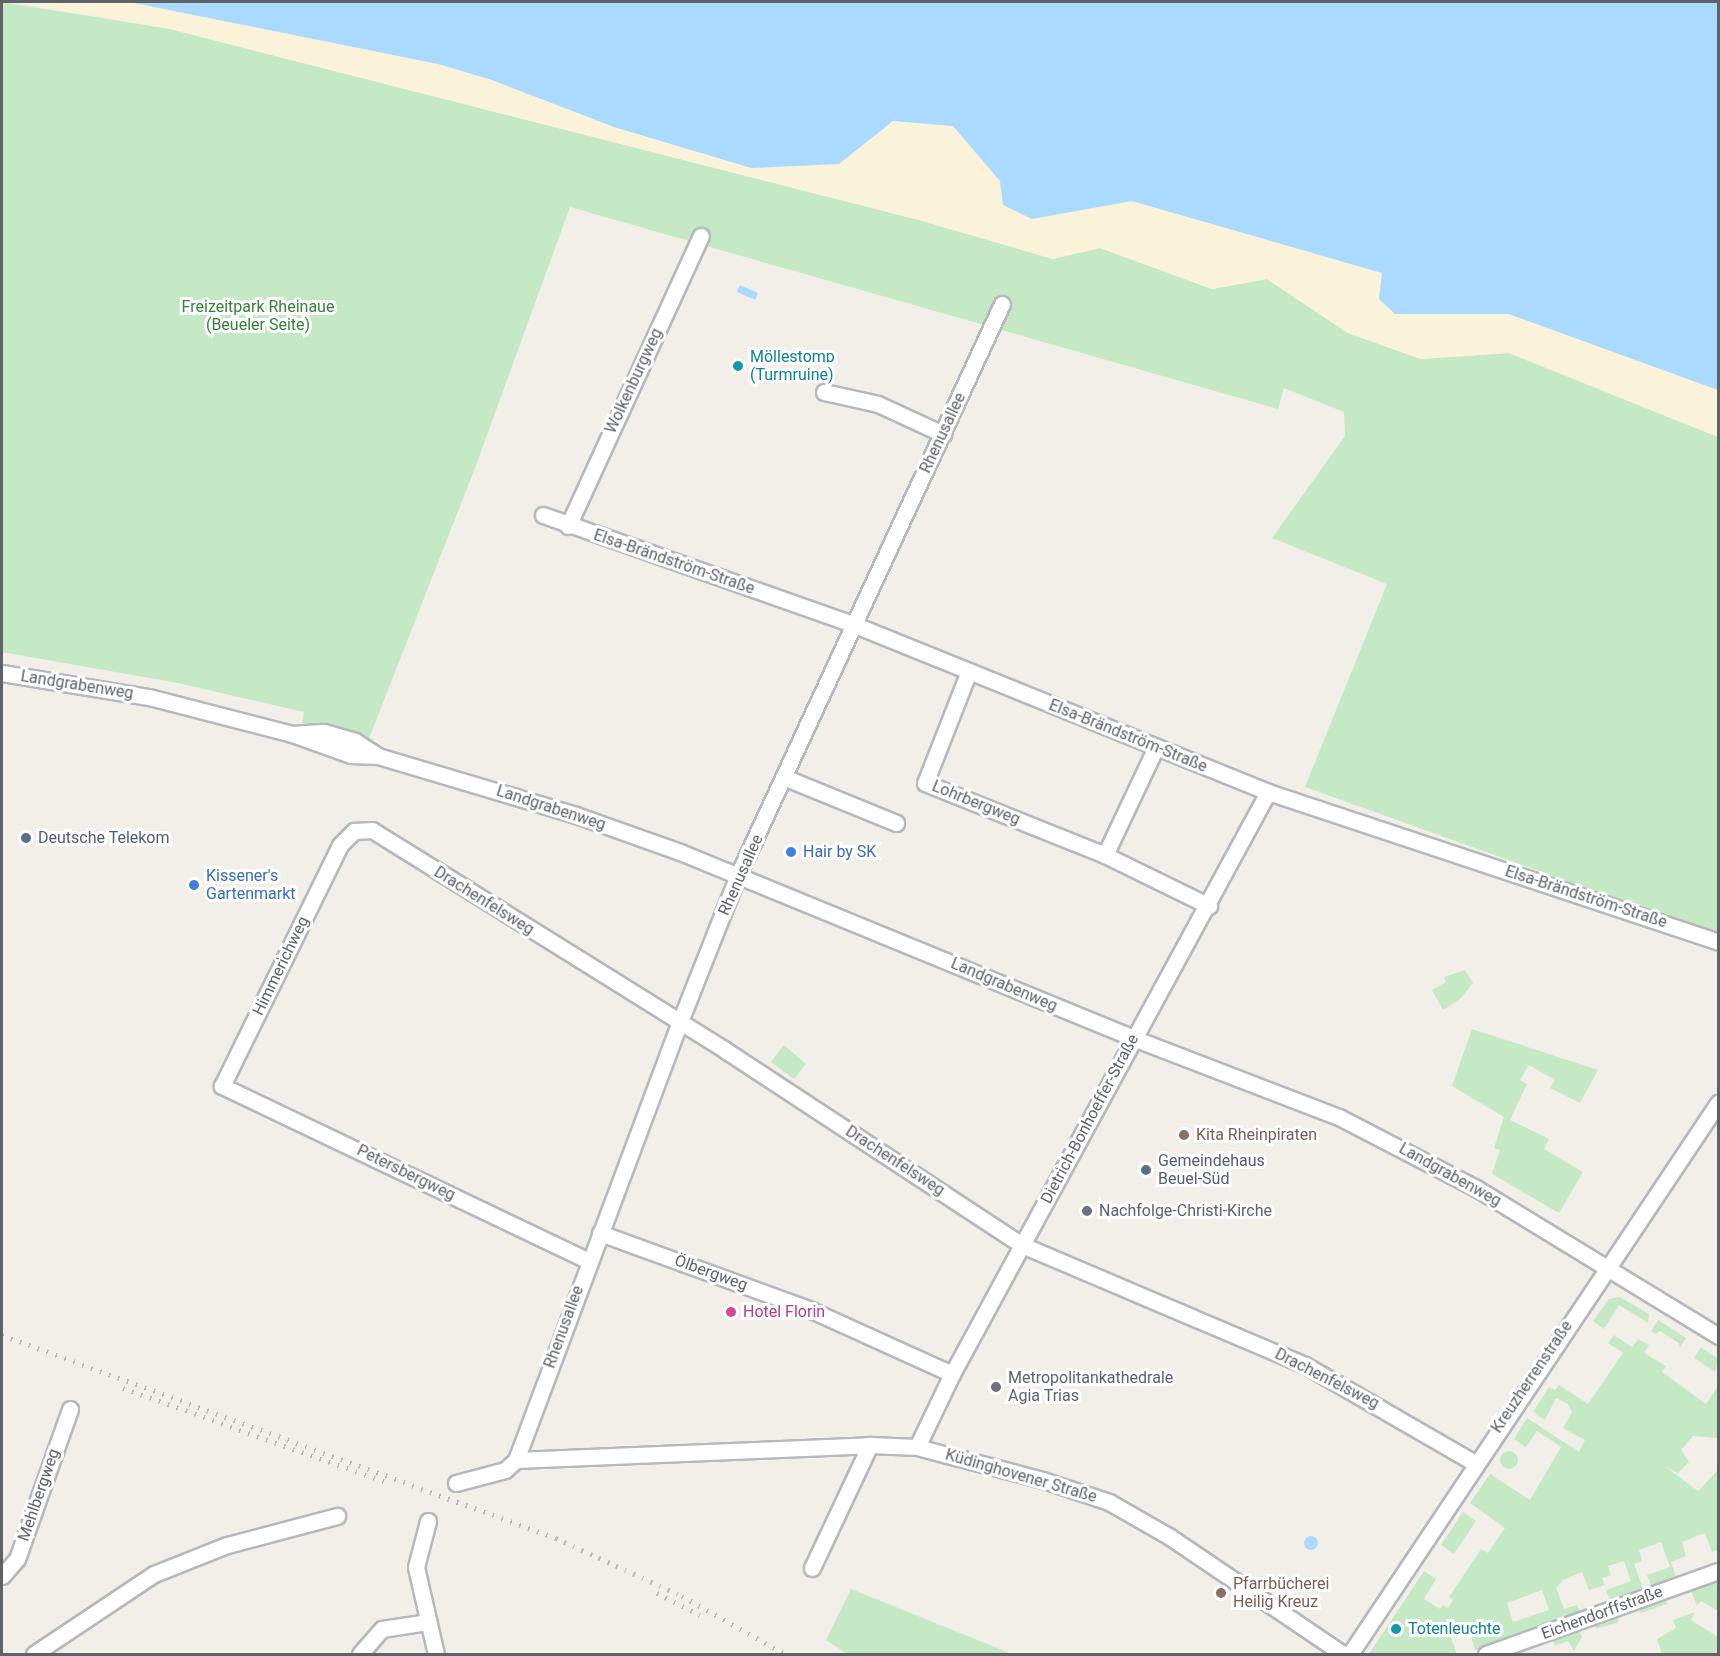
<!DOCTYPE html>
<meta charset="utf-8">
<style>
body{margin:0}
#map{position:relative;width:1720px;height:1656px;overflow:hidden;background:#f1efe8;font-family:Roboto,sans-serif}
div>[style]{position:absolute}
[style*='--x']{left:calc(var(--x)*1px);top:calc(var(--y)*1px);width:calc(var(--w)*1px);rotate:calc(var(--a)*1deg)}
.green>*{inset:0;background:#c5e8c5}
.round{border-radius:50%}
.sand>*{inset:0;background:#fbf3d9}
.water>*{inset:0;background:#aadaff}
.roads{filter:drop-shadow(2px 0 #b5b8bc) drop-shadow(-2px 0 #b5b8bc) drop-shadow(0 2px #b5b8bc) drop-shadow(0 -2px #b5b8bc)}
.minor>*{height:15px;margin:-7.5px;padding:0 7.5px;transform-origin:7.5px;border-radius:7.5px;background:#fff}
.rail>*{height:4.5px;margin-top:-2.25px;transform-origin:0;background:repeating-linear-gradient(90deg,#b6b7b8 0 1.5px,transparent 0 9.5px)}
.dots>*{width:16px;height:16px;translate:-50% -50%;box-sizing:border-box;border:3px solid #fff;border-radius:50%}
span{translate:-50% -50%;white-space:nowrap;text-align:center;line-height:1.15;-webkit-text-stroke:6px #fff;paint-order:stroke}
.park-label{font-size:16px;color:#348238}
.culture-label{font-size:16px;color:#0d838f}
.left{translate:0 -50%;text-align:left}
.street-label{font-size:16px;color:#5f6368}
.service-label{font-size:16px;color:#4e5e75}
.shop-label{font-size:16px;color:#366cbe}
.education-label{font-size:16px;color:#785e54}
.worship-label{font-size:16px;color:#5b616d}
.hotel-label{font-size:16px;color:#b23c85}
.frame{position:absolute;inset:0;border:3px solid #5f6368;pointer-events:none}
</style>
<div id="map">
<div class="green">
<i style="clip-path:polygon(2px 2px,170px 29px,919px 220px,1053px 259px,1100px 248px,1212px 289px,1267px 279px,1348px 333px,1421px 359px,1509px 353px,1718px 437px,1718px 935px,1305px 787px,1387px 584px,1272px 538px,1345px 436px,1344px 412px,1284px 388px,1278px 409px,570px 207px,475px 468px,368px 741px,302px 723px,304px 712px,178px 683px,2px 652px)"></i>
<i style="clip-path:polygon(1465px 970px,1473px 983px,1460px 999px,1443px 1010px,1432px 990px,1446px 982px,1444px 977px)"></i>
<i style="clip-path:polygon(1472px 1029px,1598px 1070px,1580px 1103px,1550px 1088px,1555px 1080px,1529px 1065px,1520px 1080px,1527px 1084px,1510px 1120px,1549px 1139px,1544px 1149px,1583px 1172px,1559px 1213px,1492px 1174px,1500px 1150px,1494px 1148px,1504px 1117px,1452px 1086px)"></i>
<i style="clip-path:polygon(784px 1045px,806px 1064px,794px 1079px,771px 1062px)"></i>
<i style="clip-path:polygon(1620px 1297px,1649px 1314px,1648px 1323px,1619px 1305px,1604px 1329px,1593px 1321px,1609px 1299px)"></i>
<i style="clip-path:polygon(1658px 1320px,1686px 1338px,1680px 1348px,1679px 1343px,1660px 1331px,1656px 1334px,1651px 1331px)"></i>
<i style="clip-path:polygon(evenodd,1614px 1335px,1632px 1347px,1638px 1339px,1649px 1345px,1644px 1353px,1666px 1366px,1662px 1372px,1706px 1404px,1718px 1386px,1718px 1438px,1693px 1436px,1681px 1450px,1689px 1462px,1678px 1473px,1666px 1467px,1698px 1491px,1718px 1470px,1718px 1550px,1712px 1552px,1705px 1533px,1682px 1542px,1686px 1556px,1671px 1562px,1676px 1577px,1651px 1586px,1647px 1575px,1670px 1567px,1661px 1542px,1639px 1550px,1642px 1561px,1634px 1564px,1643px 1589px,1610px 1601px,1606px 1590px,1631px 1581px,1624px 1561px,1608px 1566px,1611px 1575px,1602px 1578px,1605px 1585px,1589px 1590px,1582px 1572px,1563px 1580px,1556px 1588px,1564px 1609px,1577px 1605px,1580px 1612px,1475px 1650px,1467px 1622px,1447px 1627px,1457px 1654px,1369px 1654px,1424px 1571px,1436px 1579px,1424px 1599px,1440px 1609px,1443px 1605px,1448px 1608px,1453px 1600px,1449px 1597px,1481px 1549px,1488px 1553px,1505px 1528px,1470px 1503px,1490px 1474px,1530px 1500px,1561px 1447px,1537px 1431px,1526px 1447px,1514px 1439px,1527px 1418px,1579px 1452px,1585px 1440px,1563px 1428px,1572px 1412px,1568px 1404px,1556px 1398px,1545px 1420px,1533px 1412px,1549px 1387px,1555px 1390px,1559px 1385px,1588px 1404px,1623px 1353px,1608px 1343px,1614px 1335px,1542px 1590px,1549px 1610px,1513px 1622px,1507px 1603px,1542px 1590px)"></i>
<i style="clip-path:polygon(1701px 1347px,1718px 1359px,1715px 1372px,1694px 1358px)"></i>
<i class="round" style="left:1500px;top:1451px;width:18px;height:18px"></i>
<i style="clip-path:polygon(1463px 1512px,1476px 1521px,1454px 1554px,1441px 1545px)"></i>
<i style="clip-path:polygon(1718px 1580px,1718px 1611px,1701px 1601px,1697px 1606px,1691px 1590px)"></i>
<i style="clip-path:polygon(851px 1589px,1012px 1654px,847px 1654px,826px 1640px)"></i>
<i style="clip-path:polygon(1665px 1597px,1667px 1604px,1641px 1613px,1638px 1607px)"></i>
<i style="clip-path:polygon(1695px 1612px,1691px 1620px,1718px 1637px,1718px 1654px,1662px 1654px,1657px 1639px,1676px 1628px,1673px 1620px)"></i>
<i style="clip-path:polygon(1616px 1615px,1619px 1622px,1596px 1629px,1594px 1623px)"></i>
<i style="clip-path:polygon(1579px 1629px,1582px 1637px,1574px 1651px,1568px 1641px,1555px 1646px,1552px 1638px)"></i>
</div>
<div class="sand">
<i style="clip-path:polygon(16px 2px,129px 2px,225px 19px,438px 64px,839px 164px,893px 121px,953px 126px,1000px 181px,1003px 205px,1034px 219px,1132px 201px,1382px 273px,1379px 299px,1395px 314px,1508px 314px,1718px 390px,1718px 437px,1509px 353px,1421px 359px,1348px 333px,1267px 279px,1212px 289px,1100px 248px,1053px 259px,919px 220px,170px 29px)"></i>
</div>
<div class="water">
<i style="clip-path:polygon(129px 2px,1718px 2px,1718px 390px,1509px 314px,1395px 314px,1379px 299px,1382px 273px,1132px 201px,1032px 219px,1003px 205px,1000px 181px,953px 126px,893px 121px,839px 164px,751px 168px,614px 127px,492px 80px,438px 64px)"></i>
<i style="clip-path:polygon(740px 285px,758px 293px,755px 300px,737px 292px)"></i>
<i class="round" style="left:1304px;top:1536px;width:14px;height:14px"></i>
</div>
<div class="roads">
<div class="minor">
<i style="--x:824;--y:392;--w:55;--a:12.5"></i>
<i style="--x:878;--y:404;--w:72;--a:24.8"></i>
<i style="--x:543;--y:515;--w:331;--a:19.4"></i>
<i style="--x:855;--y:625;--w:445;--a:22"></i>
<i style="--x:1268;--y:792;--w:474;--a:18.4"></i>
<i style="--x:568;--y:526;--w:319;--a:-65.4"></i>
<i style="--x:969;--y:671;--w:120;--a:111.4"></i>
<i style="--x:925;--y:783;--w:194;--a:21.8"></i>
<i style="--x:1105;--y:855;--w:116;--a:26.1"></i>
<i style="--x:2;--y:673;--w:149;--a:9.3"></i>
<i style="--x:149;--y:697;--w:148;--a:14.5"></i>
<i style="--x:292;--y:734;--w:63;--a:19.6"></i>
<i style="--x:351;--y:755;--w:27;--a:2"></i>
<i style="--x:292;--y:734;--w:32;--a:-4"></i>
<i style="--x:324;--y:732;--w:32;--a:16"></i>
<i style="--x:355;--y:741;--w:27;--a:33"></i>
<i style="--x:378;--y:756;--w:207;--a:16.6"></i>
<i style="--x:576;--y:815;--w:110;--a:19.6"></i>
<i style="--x:680;--y:852;--w:490;--a:22.3"></i>
<i style="--x:1133;--y:1038;--w:221;--a:21"></i>
<i style="--x:1339;--y:1117;--w:154;--a:27.4"></i>
<i style="--x:1476;--y:1188;--w:284;--a:31.4"></i>
<i style="--x:786;--y:778;--w:119;--a:22.2"></i>
<i style="--x:1105;--y:855;--w:119;--a:-64.7"></i>
<i style="--x:600;--y:1233;--w:225;--a:20"></i>
<i style="--x:811;--y:1310;--w:155;--a:24.4"></i>
<i style="--x:589;--y:1261;--w:407;--a:-154.5"></i>
<i style="--x:222;--y:1086;--w:268;--a:-63.9"></i>
<i style="--x:340;--y:845;--w:20;--a:-45"></i>
<i style="--x:354;--y:831;--w:18;--a:-3"></i>
<i style="--x:372;--y:830;--w:416;--a:31.9"></i>
<i style="--x:725;--y:1050;--w:355;--a:33.3"></i>
<i style="--x:1022;--y:1245;--w:307;--a:23"></i>
<i style="--x:1305;--y:1365;--w:196;--a:30"></i>
<i style="--x:917;--y:1447;--w:81;--a:-64.4"></i>
<i style="--x:952;--y:1374;--w:662;--a:-61.5"></i>
<i style="--x:516;--y:1460;--w:465;--a:-69.5"></i>
<i style="--x:679;--y:1024;--w:160;--a:-68.4"></i>
<i style="--x:738;--y:875;--w:629;--a:-65.19"></i>
<i style="--x:456;--y:1483;--w:51;--a:-14.9"></i>
<i style="--x:505;--y:1470;--w:15;--a:-42"></i>
<i style="--x:516;--y:1460;--w:354;--a:-2.4"></i>
<i style="--x:870;--y:1445;--w:47;--a:2.4"></i>
<i style="--x:917;--y:1447;--w:130;--a:14.7"></i>
<i style="--x:1043;--y:1480;--w:70;--a:18.4"></i>
<i style="--x:1109;--y:1502;--w:70;--a:29.8"></i>
<i style="--x:1170;--y:1537;--w:209;--a:34.1"></i>
<i style="--x:428;--y:1521;--w:48;--a:104.6"></i>
<i style="--x:416;--y:1567;--w:89;--a:77.1"></i>
<i style="--x:812;--y:1568;--w:136;--a:-64.8"></i>
<i style="--x:2;--y:1576;--w:23;--a:-49"></i>
<i style="--x:17;--y:1559;--w:159;--a:-70.5"></i>
<i style="--x:34;--y:1654;--w:144;--a:-33.7"></i>
<i style="--x:154;--y:1574;--w:79;--a:-21.7"></i>
<i style="--x:227;--y:1545;--w:114;--a:-14.8"></i>
<i style="--x:360;--y:1654;--w:33;--a:-49"></i>
<i style="--x:382;--y:1629;--w:47;--a:-8.7"></i>
<i style="--x:1350;--y:1654;--w:663;--a:-56.26"></i>
<i style="--x:1486;--y:1654;--w:246;--a:-19.7"></i>
</div>
</div>
<div class="rail">
<i style="--x:2;--y:1335;--w:590;--a:20.12"></i>
<i style="--x:556;--y:1538;--w:139;--a:24.7"></i>
<i style="--x:682;--y:1596;--w:118;--a:29.4"></i>
<i style="--x:123;--y:1388;--w:278;--a:19.7"></i>
<i style="--x:657;--y:1593;--w:48;--a:27.1"></i>
</div>
<div class="dots">
<i style="left:738px;top:366px;background:#0f9aa8"></i>
<i style="left:26px;top:838px;background:#5c6f8a"></i>
<i style="left:791px;top:852px;background:#3f7fe0"></i>
<i style="left:194px;top:885px;background:#3f7fe0"></i>
<i style="left:1184px;top:1135px;background:#8d6e63"></i>
<i style="left:1146px;top:1170px;background:#5c6f8a"></i>
<i style="left:1087px;top:1211px;background:#6b7280"></i>
<i style="left:731px;top:1312px;background:#d1479c"></i>
<i style="left:996px;top:1387px;background:#6b7280"></i>
<i style="left:1221px;top:1593px;background:#8d6e63"></i>
<i style="left:1396px;top:1629px;background:#0f9aa8"></i>
</div>
<div class="park-label">
<span style="left:258px;top:316px">Freizeitpark Rheinaue<br>(Beueler Seite)</span>
</div>
<div class="culture-label">
<span class="left" style="left:750px;top:366px">Möllestomp<br>(Turmruine)</span>
<span class="left" style="left:1408px;top:1629px">Totenleuchte</span>
</div>
<div class="street-label">
<span style="left:634px;top:381px;rotate:-65deg">Wolkenburgweg</span>
<span style="left:943px;top:433px;rotate:-65deg">Rhenusallee</span>
<span style="left:674px;top:562px;rotate:19deg">Elsa-Brändström-Straße</span>
<span style="left:77px;top:685px;rotate:9deg">Landgrabenweg</span>
<span style="left:1128px;top:736px;rotate:22deg">Elsa-Brändström-Straße</span>
<span style="left:976px;top:803px;rotate:22deg">Lohrbergweg</span>
<span style="left:551px;top:808px;rotate:18deg">Landgrabenweg</span>
<span style="left:741px;top:875px;rotate:-66deg">Rhenusallee</span>
<span style="left:1586px;top:897px;rotate:18deg">Elsa-Brändström-Straße</span>
<span style="left:484px;top:901px;rotate:32deg">Drachenfelsweg</span>
<span style="left:281px;top:966px;rotate:-64deg">Himmerichweg</span>
<span style="left:1004px;top:985px;rotate:23deg">Landgrabenweg</span>
<span style="left:1090px;top:1119px;rotate:-62deg">Dietrich-Bonhoeffer-Straße</span>
<span style="left:895px;top:1161px;rotate:33deg">Drachenfelsweg</span>
<span style="left:406px;top:1173px;rotate:26deg">Petersbergweg</span>
<span style="left:1450px;top:1175px;rotate:29deg">Landgrabenweg</span>
<span style="left:711px;top:1273px;rotate:20deg">Ölbergweg</span>
<span style="left:564px;top:1327px;rotate:-70deg">Rhenusallee</span>
<span style="left:1532px;top:1377px;rotate:-56deg">Kreuzherrenstraße</span>
<span style="left:1327px;top:1379px;rotate:27deg">Drachenfelsweg</span>
<span style="left:1021px;top:1476px;rotate:16deg">Küdinghovener Straße</span>
<span style="left:39px;top:1495px;rotate:-71deg">Mehlbergweg</span>
<span style="left:1602px;top:1613px;rotate:-20deg">Eichendorffstraße</span>
</div>
<div class="service-label">
<span class="left" style="left:38px;top:838px">Deutsche Telekom</span>
<span class="left" style="left:1158px;top:1170px">Gemeindehaus<br>Beuel-Süd</span>
</div>
<div class="shop-label">
<span class="left" style="left:803px;top:852px">Hair by SK</span>
<span class="left" style="left:206px;top:885px">Kissener's<br>Gartenmarkt</span>
</div>
<div class="education-label">
<span class="left" style="left:1196px;top:1135px">Kita Rheinpiraten</span>
<span class="left" style="left:1233px;top:1593px">Pfarrbücherei<br>Heilig Kreuz</span>
</div>
<div class="worship-label">
<span class="left" style="left:1099px;top:1211px">Nachfolge-Christi-Kirche</span>
<span class="left" style="left:1008px;top:1387px">Metropolitankathedrale<br>Agia Trias</span>
</div>
<div class="hotel-label">
<span class="left" style="left:743px;top:1312px">Hotel Florin</span>
</div>
<div class="frame"></div>
</div>
